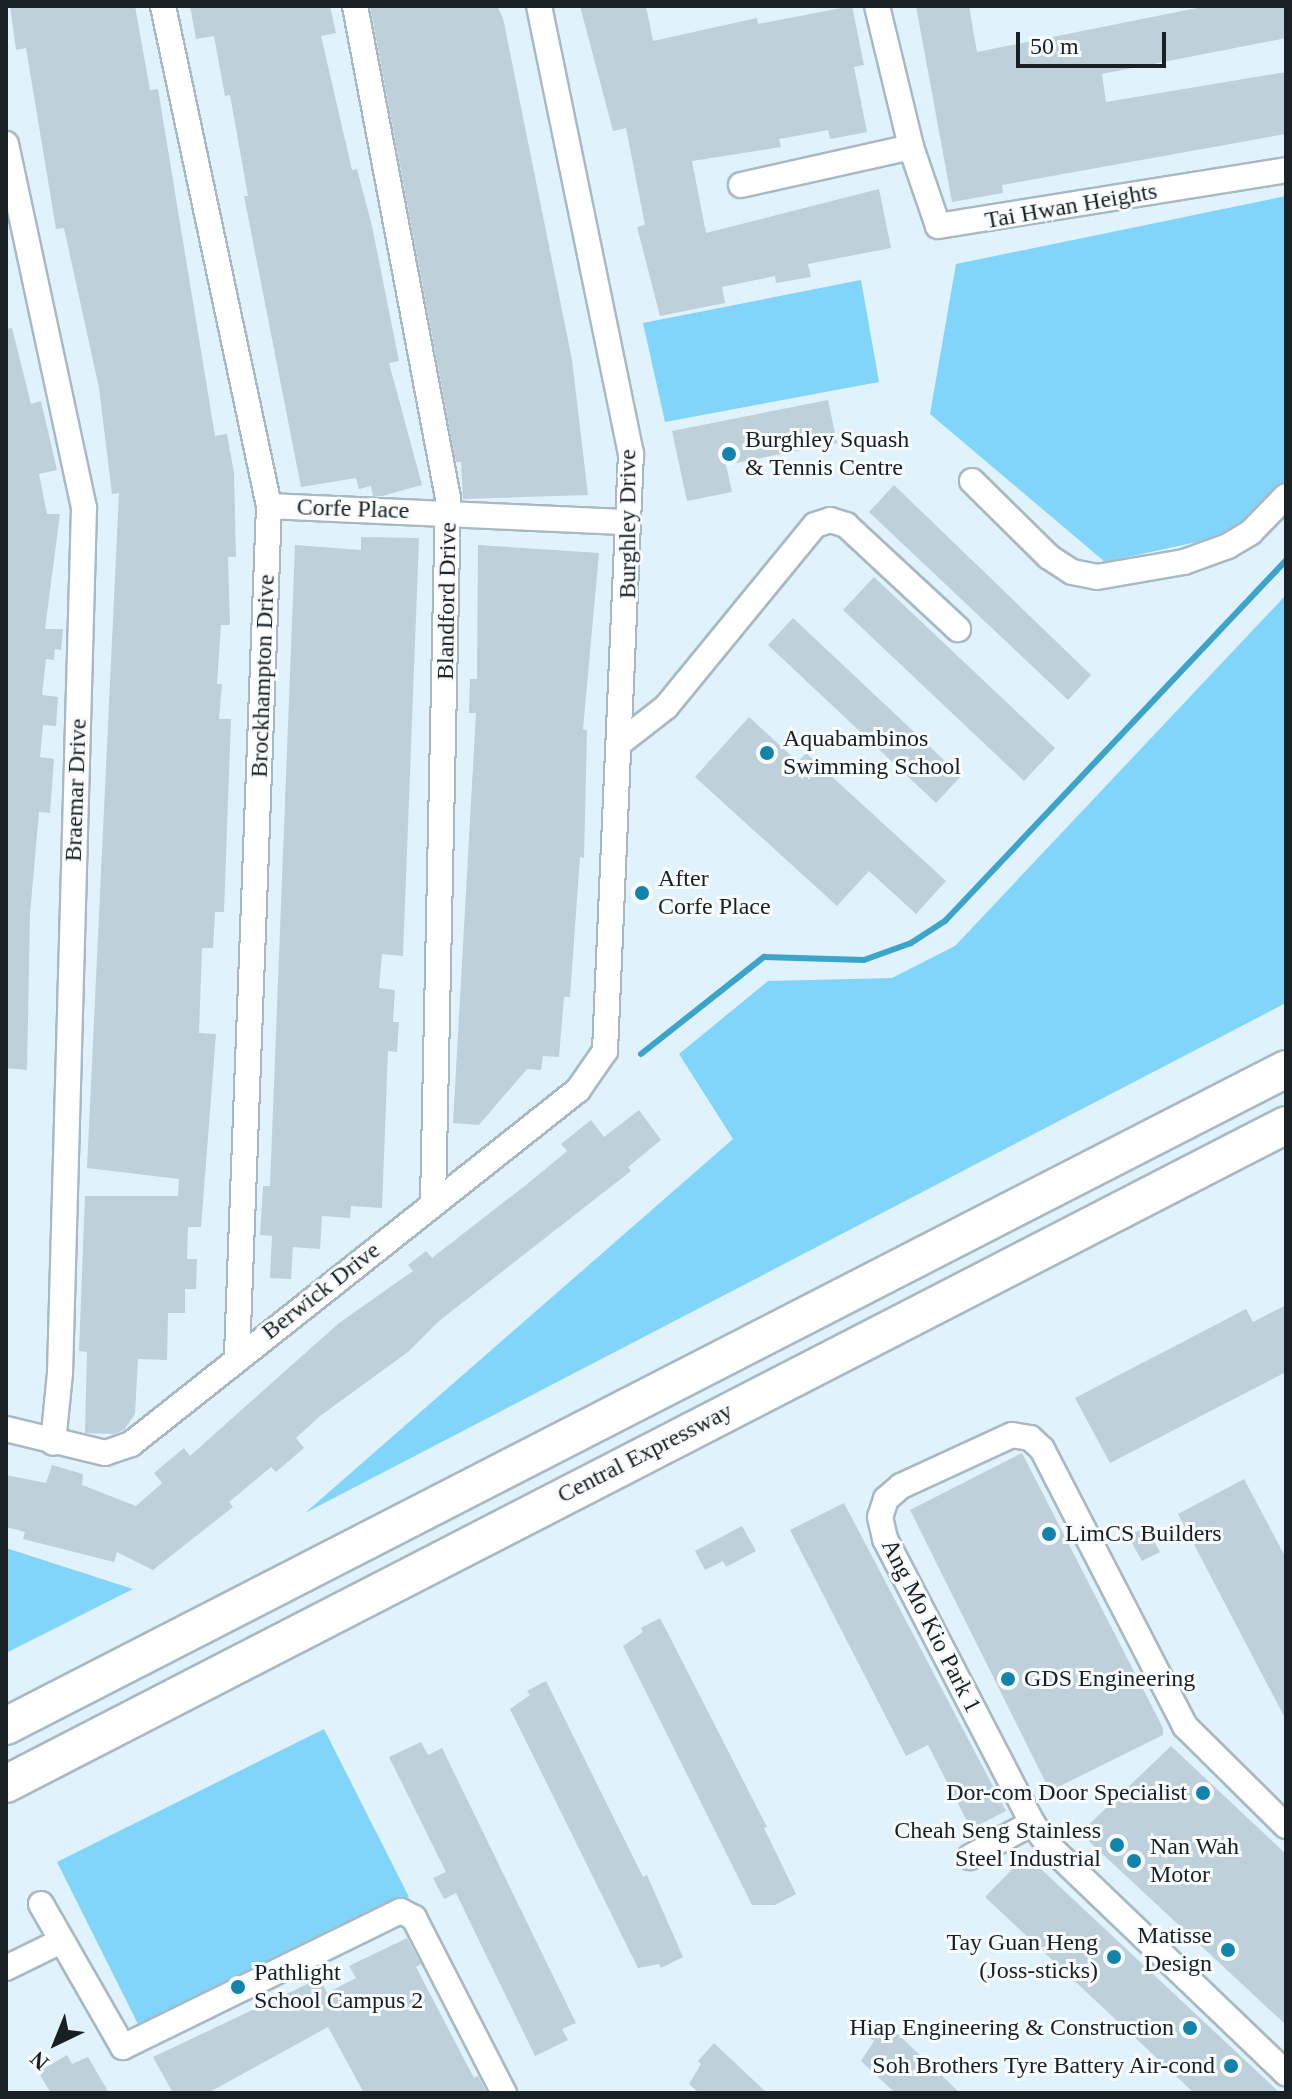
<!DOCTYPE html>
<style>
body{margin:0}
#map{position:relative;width:1292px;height:2099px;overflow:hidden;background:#e0f2fb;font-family:Georgia,serif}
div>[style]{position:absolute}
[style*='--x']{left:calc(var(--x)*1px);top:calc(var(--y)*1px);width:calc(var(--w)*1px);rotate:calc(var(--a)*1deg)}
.green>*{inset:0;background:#82d5fa}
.stream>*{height:6px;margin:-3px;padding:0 3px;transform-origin:3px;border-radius:3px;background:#3ca3cb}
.building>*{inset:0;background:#bed0d9}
.roads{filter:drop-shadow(2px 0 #a8b9c2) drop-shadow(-2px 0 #a8b9c2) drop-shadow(0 2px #a8b9c2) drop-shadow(0 -2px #a8b9c2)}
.minor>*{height:24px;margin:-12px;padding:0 12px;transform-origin:12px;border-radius:12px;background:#fff}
.highway>*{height:36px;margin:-18px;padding:0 18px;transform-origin:18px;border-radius:18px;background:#fff}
.dots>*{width:22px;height:22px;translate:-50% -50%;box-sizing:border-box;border:4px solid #f9fcfe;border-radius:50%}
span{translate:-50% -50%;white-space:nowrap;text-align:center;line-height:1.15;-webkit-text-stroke:6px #f9fcfe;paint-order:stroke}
.street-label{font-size:24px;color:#192023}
.poi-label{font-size:24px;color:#192023}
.left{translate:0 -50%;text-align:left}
.right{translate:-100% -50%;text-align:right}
.frame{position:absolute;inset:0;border:8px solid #192023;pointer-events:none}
.north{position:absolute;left:16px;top:2003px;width:80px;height:80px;-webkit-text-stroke:6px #f9fcfe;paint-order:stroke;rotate:223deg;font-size:22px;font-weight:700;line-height:32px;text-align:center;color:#192023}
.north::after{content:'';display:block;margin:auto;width:28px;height:36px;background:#192023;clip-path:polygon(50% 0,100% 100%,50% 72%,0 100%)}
.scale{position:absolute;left:1016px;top:32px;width:150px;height:36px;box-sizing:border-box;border:4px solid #192023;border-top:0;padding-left:10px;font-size:24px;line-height:28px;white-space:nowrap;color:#192023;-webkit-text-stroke:6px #f9fcfe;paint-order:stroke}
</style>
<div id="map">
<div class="green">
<i style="clip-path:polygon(1286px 196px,1286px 479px,1239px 527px,1215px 538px,1105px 562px,930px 414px,956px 264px)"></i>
<i style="clip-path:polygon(861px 280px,879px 382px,665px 422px,643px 323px)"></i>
<i style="clip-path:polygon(1286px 595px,1286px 1003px,305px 1513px,733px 1139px,679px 1054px,768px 981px,892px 978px,955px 946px)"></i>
<i style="clip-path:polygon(6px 1548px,133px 1589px,6px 1653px)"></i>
<i style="clip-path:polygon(324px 1729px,409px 1897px,141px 2030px,57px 1862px)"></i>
</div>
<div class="stream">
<i style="--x:641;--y:1054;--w:157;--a:-38.3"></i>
<i style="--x:764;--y:957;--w:100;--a:1.7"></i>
<i style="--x:864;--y:960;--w:50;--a:-19.9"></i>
<i style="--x:911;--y:943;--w:40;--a:-32.9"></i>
<i style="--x:945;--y:921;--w:497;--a:-46.6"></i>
</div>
<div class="building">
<i style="clip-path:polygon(10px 6px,135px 6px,150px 90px,158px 89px,215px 436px,227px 434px,234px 473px,236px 557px,228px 557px,230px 625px,221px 625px,217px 684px,222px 684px,219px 719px,231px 719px,224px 912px,215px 912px,213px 948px,202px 948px,199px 1033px,216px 1034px,201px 1227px,188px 1227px,187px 1259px,197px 1259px,196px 1289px,185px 1289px,185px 1313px,168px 1313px,167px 1360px,138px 1359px,135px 1414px,124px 1430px,114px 1434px,85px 1433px,87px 1352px,79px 1351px,85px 1196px,178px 1196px,179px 1179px,87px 1168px,119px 493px,112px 494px,99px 388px,64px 228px,56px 229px,26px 48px,16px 50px)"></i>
<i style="clip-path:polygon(190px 6px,330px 6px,336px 33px,321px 36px,352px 170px,357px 169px,372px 226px,399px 361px,389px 363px,422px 485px,382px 496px,373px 496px,371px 486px,359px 489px,356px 478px,301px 487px,244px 196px,248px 196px,230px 95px,225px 96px,214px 36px,196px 39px)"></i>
<i style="clip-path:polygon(370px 6px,497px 6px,503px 18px,572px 360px,588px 495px,463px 499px,461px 462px,456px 462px)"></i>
<i style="clip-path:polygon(580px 6px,646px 6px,653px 41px,757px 18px,758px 24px,852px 6px,864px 65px,854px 67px,867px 132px,830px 139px,828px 130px,779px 139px,781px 147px,692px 161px,706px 233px,879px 189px,891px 248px,808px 264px,811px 277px,776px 283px,775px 276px,722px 287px,725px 303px,660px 316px,637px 227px,645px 225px,626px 128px,613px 131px)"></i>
<i style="clip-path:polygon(916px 6px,969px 6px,977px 52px,1207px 6px,1286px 6px,1286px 38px,1102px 74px,1106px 102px,1286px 72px,1286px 134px,1002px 185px,1003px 193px,952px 202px)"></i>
<i style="clip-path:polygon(12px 328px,31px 404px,41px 401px,57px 470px,39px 474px,47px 514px,60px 514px,45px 629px,63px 629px,61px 650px,55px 649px,54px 660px,46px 659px,42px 695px,58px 697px,56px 726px,43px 725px,40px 757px,54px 759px,50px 813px,39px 812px,30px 914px,27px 1070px,6px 1068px,6px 329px)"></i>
<i style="clip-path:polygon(828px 400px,837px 443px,726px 465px,732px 492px,687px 501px,672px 431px)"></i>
<i style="clip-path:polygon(894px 485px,1091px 675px,1068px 700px,869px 512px)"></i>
<i style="clip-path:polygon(361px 537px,419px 538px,403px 956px,382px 954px,379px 988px,395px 990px,393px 1022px,399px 1022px,397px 1052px,388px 1051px,382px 1208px,351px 1206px,350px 1218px,322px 1216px,320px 1249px,293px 1247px,291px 1279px,270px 1278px,272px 1236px,260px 1235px,263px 1186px,270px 1186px,295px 545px,361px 550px)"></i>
<i style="clip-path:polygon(478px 545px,599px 553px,583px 729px,587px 730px,584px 858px,580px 857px,570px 997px,564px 997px,559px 1057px,543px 1056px,541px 1070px,527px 1069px,479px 1125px,453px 1123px,476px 713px,469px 713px,470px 679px,477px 679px)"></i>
<i style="clip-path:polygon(874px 577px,1055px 748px,1024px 781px,843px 610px)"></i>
<i style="clip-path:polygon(793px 618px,961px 776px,936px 803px,768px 645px)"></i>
<i style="clip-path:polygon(749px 717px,798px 762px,806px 753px,946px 881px,916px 914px,869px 871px,837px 906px,695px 777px)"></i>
<i style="clip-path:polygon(639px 1110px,661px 1140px,628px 1167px,631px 1171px,439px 1321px,408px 1352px,320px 1416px,296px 1438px,304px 1448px,276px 1472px,271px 1467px,229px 1502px,233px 1507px,153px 1570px,117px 1552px,114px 1562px,23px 1539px,25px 1532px,6px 1527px,6px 1475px,46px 1483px,52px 1465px,83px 1474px,82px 1485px,136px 1506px,162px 1483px,154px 1473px,184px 1448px,190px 1456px,339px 1323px,413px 1271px,408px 1265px,426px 1251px,432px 1258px,531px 1181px,567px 1151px,561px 1144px,591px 1120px,604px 1137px)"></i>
<i style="clip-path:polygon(1286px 1305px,1286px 1372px,1110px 1463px,1075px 1398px,1246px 1309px,1253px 1322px)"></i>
<i style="clip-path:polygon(1022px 1453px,1163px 1728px,1163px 1735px,1050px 1791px,910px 1510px)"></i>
<i style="clip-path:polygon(1244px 1479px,1286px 1558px,1286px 1720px,1178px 1514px)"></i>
<i style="clip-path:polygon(844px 1503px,1006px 1811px,971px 1829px,928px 1745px,906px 1756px,790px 1530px)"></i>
<i style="clip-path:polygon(742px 1526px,756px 1551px,726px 1567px,723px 1561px,705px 1570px,695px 1551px)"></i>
<i style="clip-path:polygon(1146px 1527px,1160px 1552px,1142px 1561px,1128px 1536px)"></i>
<i style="clip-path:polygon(660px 1618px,767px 1827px,764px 1828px,796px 1894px,775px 1905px,752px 1905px,623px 1646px,643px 1632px,641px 1628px)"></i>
<i style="clip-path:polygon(546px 1681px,643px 1877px,647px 1875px,683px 1957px,661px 1968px,659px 1964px,638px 1968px,510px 1709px,530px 1695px,527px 1691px)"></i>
<i style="clip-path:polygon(421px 1742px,428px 1755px,442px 1748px,576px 2023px,562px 2029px,568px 2040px,535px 2056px,456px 1893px,444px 1899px,433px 1878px,446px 1872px,389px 1757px)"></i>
<i style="clip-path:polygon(1171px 1746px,1286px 1854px,1286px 2025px,1080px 1833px)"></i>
<i style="clip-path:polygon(1026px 1855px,1280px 2093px,1194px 2093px,985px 1897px)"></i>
<i style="clip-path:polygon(407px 1938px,421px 1964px,416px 1967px,474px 2078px,478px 2076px,487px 2093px,364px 2093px,328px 2027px,208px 2093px,173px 2093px,153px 2057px,320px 1978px,327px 1993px,356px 1978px,349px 1966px)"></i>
<i style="clip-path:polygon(885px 2022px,960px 2093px,895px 2093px,861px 2061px,874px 2041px,870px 2038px)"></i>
<i style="clip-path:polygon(714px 2043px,767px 2093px,699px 2093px,689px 2084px,701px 2064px,698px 2061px)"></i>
<i style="clip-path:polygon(67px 2055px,72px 2064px,88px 2057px,109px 2093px,51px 2093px,38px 2072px)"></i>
</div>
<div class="roads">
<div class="minor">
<i style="--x:163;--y:6;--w:511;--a:78.03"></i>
<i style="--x:269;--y:506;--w:851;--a:92.16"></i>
<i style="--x:355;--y:6;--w:501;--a:79.3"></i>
<i style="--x:448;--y:498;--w:706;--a:91.22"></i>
<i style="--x:877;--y:6;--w:145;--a:76.4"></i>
<i style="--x:911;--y:147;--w:83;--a:71.1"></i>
<i style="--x:938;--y:226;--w:352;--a:-9.1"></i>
<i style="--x:6;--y:144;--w:372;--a:77.9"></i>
<i style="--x:84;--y:508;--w:865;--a:91.59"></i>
<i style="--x:60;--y:1373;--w:70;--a:95.7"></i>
<i style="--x:741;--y:185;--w:174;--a:-12.6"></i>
<i style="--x:972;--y:481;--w:108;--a:44.6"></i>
<i style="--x:1049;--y:557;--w:27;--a:33"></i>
<i style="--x:1072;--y:572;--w:25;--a:11"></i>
<i style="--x:1097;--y:577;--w:88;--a:-9.8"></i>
<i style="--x:1184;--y:562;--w:47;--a:-20"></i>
<i style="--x:1228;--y:546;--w:27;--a:-31"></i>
<i style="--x:1251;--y:532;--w:50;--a:-45.8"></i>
<i style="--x:269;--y:506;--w:359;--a:2.6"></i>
<i style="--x:621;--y:742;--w:57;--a:-37.9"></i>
<i style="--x:666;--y:707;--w:235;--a:-50.7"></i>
<i style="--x:815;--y:525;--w:16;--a:-18"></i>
<i style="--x:830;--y:520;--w:17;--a:17"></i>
<i style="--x:846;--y:525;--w:153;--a:42.9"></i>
<i style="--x:6;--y:1429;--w:102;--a:13.6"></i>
<i style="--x:105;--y:1453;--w:28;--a:-19"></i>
<i style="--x:131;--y:1444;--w:570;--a:-38.38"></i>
<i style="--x:578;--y:1090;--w:47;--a:-55.3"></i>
<i style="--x:605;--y:1051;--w:598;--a:-87.51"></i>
<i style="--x:631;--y:454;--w:457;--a:-101.6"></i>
<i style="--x:1286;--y:1826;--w:142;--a:-135.3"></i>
<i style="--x:1185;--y:1726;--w:312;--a:-117.3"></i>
<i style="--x:1042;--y:1449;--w:16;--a:-137"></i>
<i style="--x:1030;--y:1438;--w:18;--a:-171"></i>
<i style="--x:1012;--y:1435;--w:122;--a:155.3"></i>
<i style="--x:901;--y:1486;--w:20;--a:139"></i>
<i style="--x:886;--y:1499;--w:19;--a:108"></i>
<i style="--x:880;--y:1517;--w:23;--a:77"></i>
<i style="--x:885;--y:1539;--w:320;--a:62.6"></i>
<i style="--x:1032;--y:1823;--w:30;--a:53"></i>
<i style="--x:1050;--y:1847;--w:327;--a:43.8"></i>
<i style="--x:970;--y:1857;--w:71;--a:-28.7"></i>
<i style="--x:41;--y:1904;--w:165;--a:60.2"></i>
<i style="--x:123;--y:2047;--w:309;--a:-26.1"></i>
<i style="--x:401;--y:1911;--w:15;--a:28"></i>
<i style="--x:414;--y:1918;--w:197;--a:62.8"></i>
<i style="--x:6;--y:1968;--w:61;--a:-26.1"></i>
</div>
<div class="highway">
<i style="--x:6;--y:1726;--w:1439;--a:-27.17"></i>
<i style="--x:6;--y:1784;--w:1440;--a:-27.24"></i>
</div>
</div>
<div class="dots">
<i style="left:729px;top:454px;background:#1283aa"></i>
<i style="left:767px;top:753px;background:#1283aa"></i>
<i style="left:642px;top:893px;background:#1283aa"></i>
<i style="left:1049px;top:1534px;background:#1283aa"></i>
<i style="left:1008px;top:1679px;background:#1283aa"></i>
<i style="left:1203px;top:1793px;background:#1283aa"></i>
<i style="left:1117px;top:1845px;background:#1283aa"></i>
<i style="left:1134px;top:1861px;background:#1283aa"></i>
<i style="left:1228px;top:1950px;background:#1283aa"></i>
<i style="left:1114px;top:1957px;background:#1283aa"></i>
<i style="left:238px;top:1987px;background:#1283aa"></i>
<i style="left:1190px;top:2028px;background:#1283aa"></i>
<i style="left:1231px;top:2066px;background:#1283aa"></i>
</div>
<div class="street-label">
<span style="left:1071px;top:206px;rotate:-10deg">Tai Hwan Heights</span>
<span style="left:353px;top:509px;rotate:2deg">Corfe Place</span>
<span style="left:628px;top:524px;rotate:-90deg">Burghley Drive</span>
<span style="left:447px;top:601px;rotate:-89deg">Blandford Drive</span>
<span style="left:263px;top:676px;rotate:-88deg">Brockhampton Drive</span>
<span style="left:76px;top:790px;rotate:-88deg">Braemar Drive</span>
<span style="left:321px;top:1291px;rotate:-38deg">Berwick Drive</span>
<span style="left:645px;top:1453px;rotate:-27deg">Central Expressway</span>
<span style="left:931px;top:1626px;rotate:63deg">Ang Mo Kio Park 1</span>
</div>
<div class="poi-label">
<span class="left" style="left:745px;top:454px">Burghley Squash<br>&amp; Tennis Centre</span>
<span class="left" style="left:783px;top:753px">Aquabambinos<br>Swimming School</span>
<span class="left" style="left:658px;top:893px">After<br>Corfe Place</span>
<span class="left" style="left:1065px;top:1534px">LimCS Builders</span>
<span class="left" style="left:1024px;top:1679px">GDS Engineering</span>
<span class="right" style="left:1187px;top:1793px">Dor-com Door Specialist</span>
<span class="right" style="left:1101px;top:1845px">Cheah Seng Stainless<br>Steel Industrial</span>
<span class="left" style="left:1150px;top:1861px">Nan Wah<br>Motor</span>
<span class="right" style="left:1212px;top:1950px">Matisse<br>Design</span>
<span class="right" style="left:1098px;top:1957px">Tay Guan Heng<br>(Joss-sticks)</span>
<span class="left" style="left:254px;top:1987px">Pathlight<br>School Campus 2</span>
<span class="right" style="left:1174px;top:2028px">Hiap Engineering &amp; Construction</span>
<span class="right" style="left:1215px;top:2066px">Soh Brothers Tyre Battery Air-cond</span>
</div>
<div class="frame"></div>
<div class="north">N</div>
<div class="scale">50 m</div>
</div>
